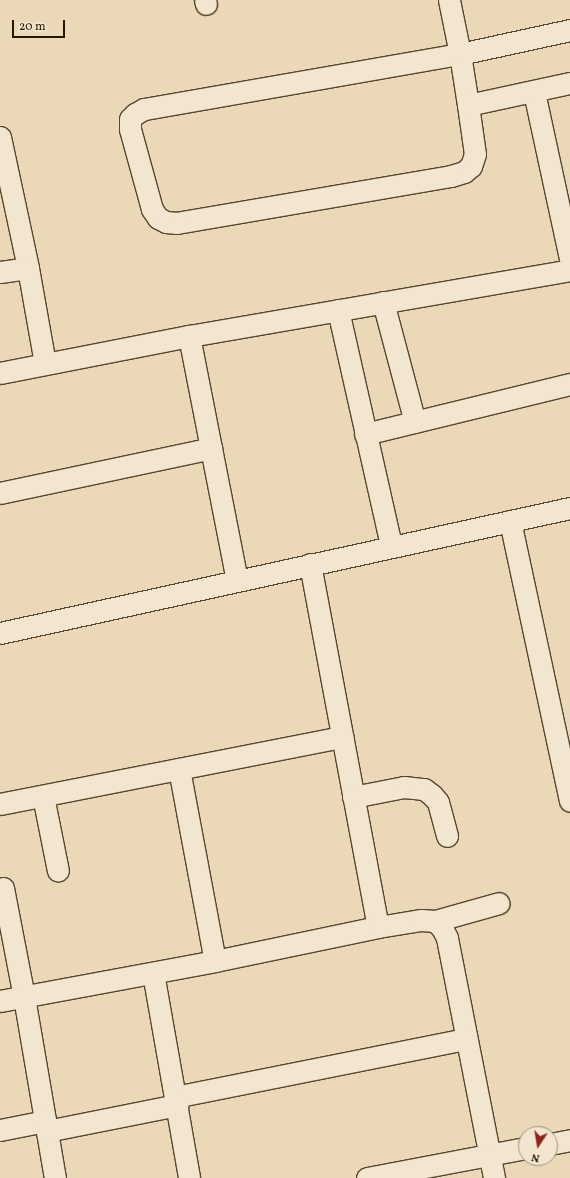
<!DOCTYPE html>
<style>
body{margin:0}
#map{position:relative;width:570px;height:1178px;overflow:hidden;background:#ebd8b7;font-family:Vollkorn,serif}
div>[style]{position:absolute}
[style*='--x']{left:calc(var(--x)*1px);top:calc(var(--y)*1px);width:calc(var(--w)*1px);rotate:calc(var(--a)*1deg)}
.roads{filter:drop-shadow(1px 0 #56462e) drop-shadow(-1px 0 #56462e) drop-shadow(0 1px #56462e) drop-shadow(0 -1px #56462e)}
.minor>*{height:21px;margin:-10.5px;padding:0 10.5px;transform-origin:10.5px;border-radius:10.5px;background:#f2e6d0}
span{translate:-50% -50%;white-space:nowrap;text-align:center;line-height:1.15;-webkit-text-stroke:3px #f2e6d0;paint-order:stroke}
.north{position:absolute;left:518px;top:1126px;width:40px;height:40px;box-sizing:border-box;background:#f2e6d0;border:1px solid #a0927d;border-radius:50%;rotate:192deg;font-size:11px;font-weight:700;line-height:16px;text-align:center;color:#241501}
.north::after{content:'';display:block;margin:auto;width:14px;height:18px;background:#8f2418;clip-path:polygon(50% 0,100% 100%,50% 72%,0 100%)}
.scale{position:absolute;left:12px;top:20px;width:53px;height:18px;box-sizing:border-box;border:2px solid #241501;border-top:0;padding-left:5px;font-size:12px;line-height:14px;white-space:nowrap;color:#241501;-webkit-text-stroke:3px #f2e6d0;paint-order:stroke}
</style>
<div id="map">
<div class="roads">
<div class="minor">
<i style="--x:205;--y:0;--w:4;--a:76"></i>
<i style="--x:449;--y:0;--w:55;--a:78.5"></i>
<i style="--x:460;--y:54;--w:52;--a:81.1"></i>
<i style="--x:468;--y:105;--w:49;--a:81.9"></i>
<i style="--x:475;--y:154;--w:13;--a:108"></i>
<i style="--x:471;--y:166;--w:9;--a:139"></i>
<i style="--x:464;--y:172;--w:14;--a:163"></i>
<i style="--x:451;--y:176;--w:278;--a:170.3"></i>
<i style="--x:177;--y:223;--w:11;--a:-175"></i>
<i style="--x:166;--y:222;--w:9;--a:-153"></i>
<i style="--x:158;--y:218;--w:11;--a:-124"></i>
<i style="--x:152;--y:209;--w:83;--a:-105.4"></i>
<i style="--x:130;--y:129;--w:10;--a:-90"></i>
<i style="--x:130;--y:119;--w:7;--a:-45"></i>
<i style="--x:135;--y:114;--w:10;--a:-29"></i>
<i style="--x:144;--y:109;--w:321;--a:-9.9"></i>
<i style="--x:460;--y:54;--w:113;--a:-12.3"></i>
<i style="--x:534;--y:92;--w:170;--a:77.8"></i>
<i style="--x:468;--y:105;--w:104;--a:-12.2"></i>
<i style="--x:0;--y:137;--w:134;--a:77.9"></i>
<i style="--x:28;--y:268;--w:97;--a:79.9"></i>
<i style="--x:0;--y:272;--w:28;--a:-8"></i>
<i style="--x:383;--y:302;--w:124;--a:75.1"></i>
<i style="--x:338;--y:310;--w:242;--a:77.3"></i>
<i style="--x:189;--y:336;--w:249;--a:78.9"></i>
<i style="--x:0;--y:373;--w:193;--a:-11.1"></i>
<i style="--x:189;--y:336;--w:387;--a:-9.8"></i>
<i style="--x:365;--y:434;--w:211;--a:-13.7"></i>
<i style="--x:0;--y:493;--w:216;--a:-12"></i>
<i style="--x:510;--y:521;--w:286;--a:77.9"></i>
<i style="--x:310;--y:564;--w:369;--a:79.4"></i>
<i style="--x:0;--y:633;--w:584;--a:-12.37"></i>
<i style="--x:179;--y:769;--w:195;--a:79.4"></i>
<i style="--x:43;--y:796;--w:76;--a:78.7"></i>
<i style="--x:353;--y:797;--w:52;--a:-11.1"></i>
<i style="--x:404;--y:787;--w:20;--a:6"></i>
<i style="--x:424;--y:789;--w:10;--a:37"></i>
<i style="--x:432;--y:795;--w:9;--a:49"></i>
<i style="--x:438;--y:802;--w:35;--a:75"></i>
<i style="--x:0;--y:804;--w:349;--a:-11.1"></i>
<i style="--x:3;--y:888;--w:111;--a:79.1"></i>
<i style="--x:24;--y:997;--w:184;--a:80.3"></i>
<i style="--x:435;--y:921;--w:66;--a:-15.7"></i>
<i style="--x:153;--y:973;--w:208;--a:80"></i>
<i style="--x:0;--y:1001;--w:219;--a:-10.5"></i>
<i style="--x:215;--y:961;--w:167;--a:-11.8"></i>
<i style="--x:378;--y:927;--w:44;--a:-9.2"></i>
<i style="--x:421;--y:920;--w:14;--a:4"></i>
<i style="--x:435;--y:921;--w:10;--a:45"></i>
<i style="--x:442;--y:928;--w:11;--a:63"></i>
<i style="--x:447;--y:938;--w:245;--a:78.9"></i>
<i style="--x:175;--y:1097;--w:297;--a:-11.3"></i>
<i style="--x:0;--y:1130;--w:46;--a:-11.3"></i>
<i style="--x:47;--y:1131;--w:133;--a:-11.3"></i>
<i style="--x:550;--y:1144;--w:20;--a:-11"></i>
<i style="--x:367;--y:1178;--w:162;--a:-10.7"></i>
</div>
</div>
<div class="north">N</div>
<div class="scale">20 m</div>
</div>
